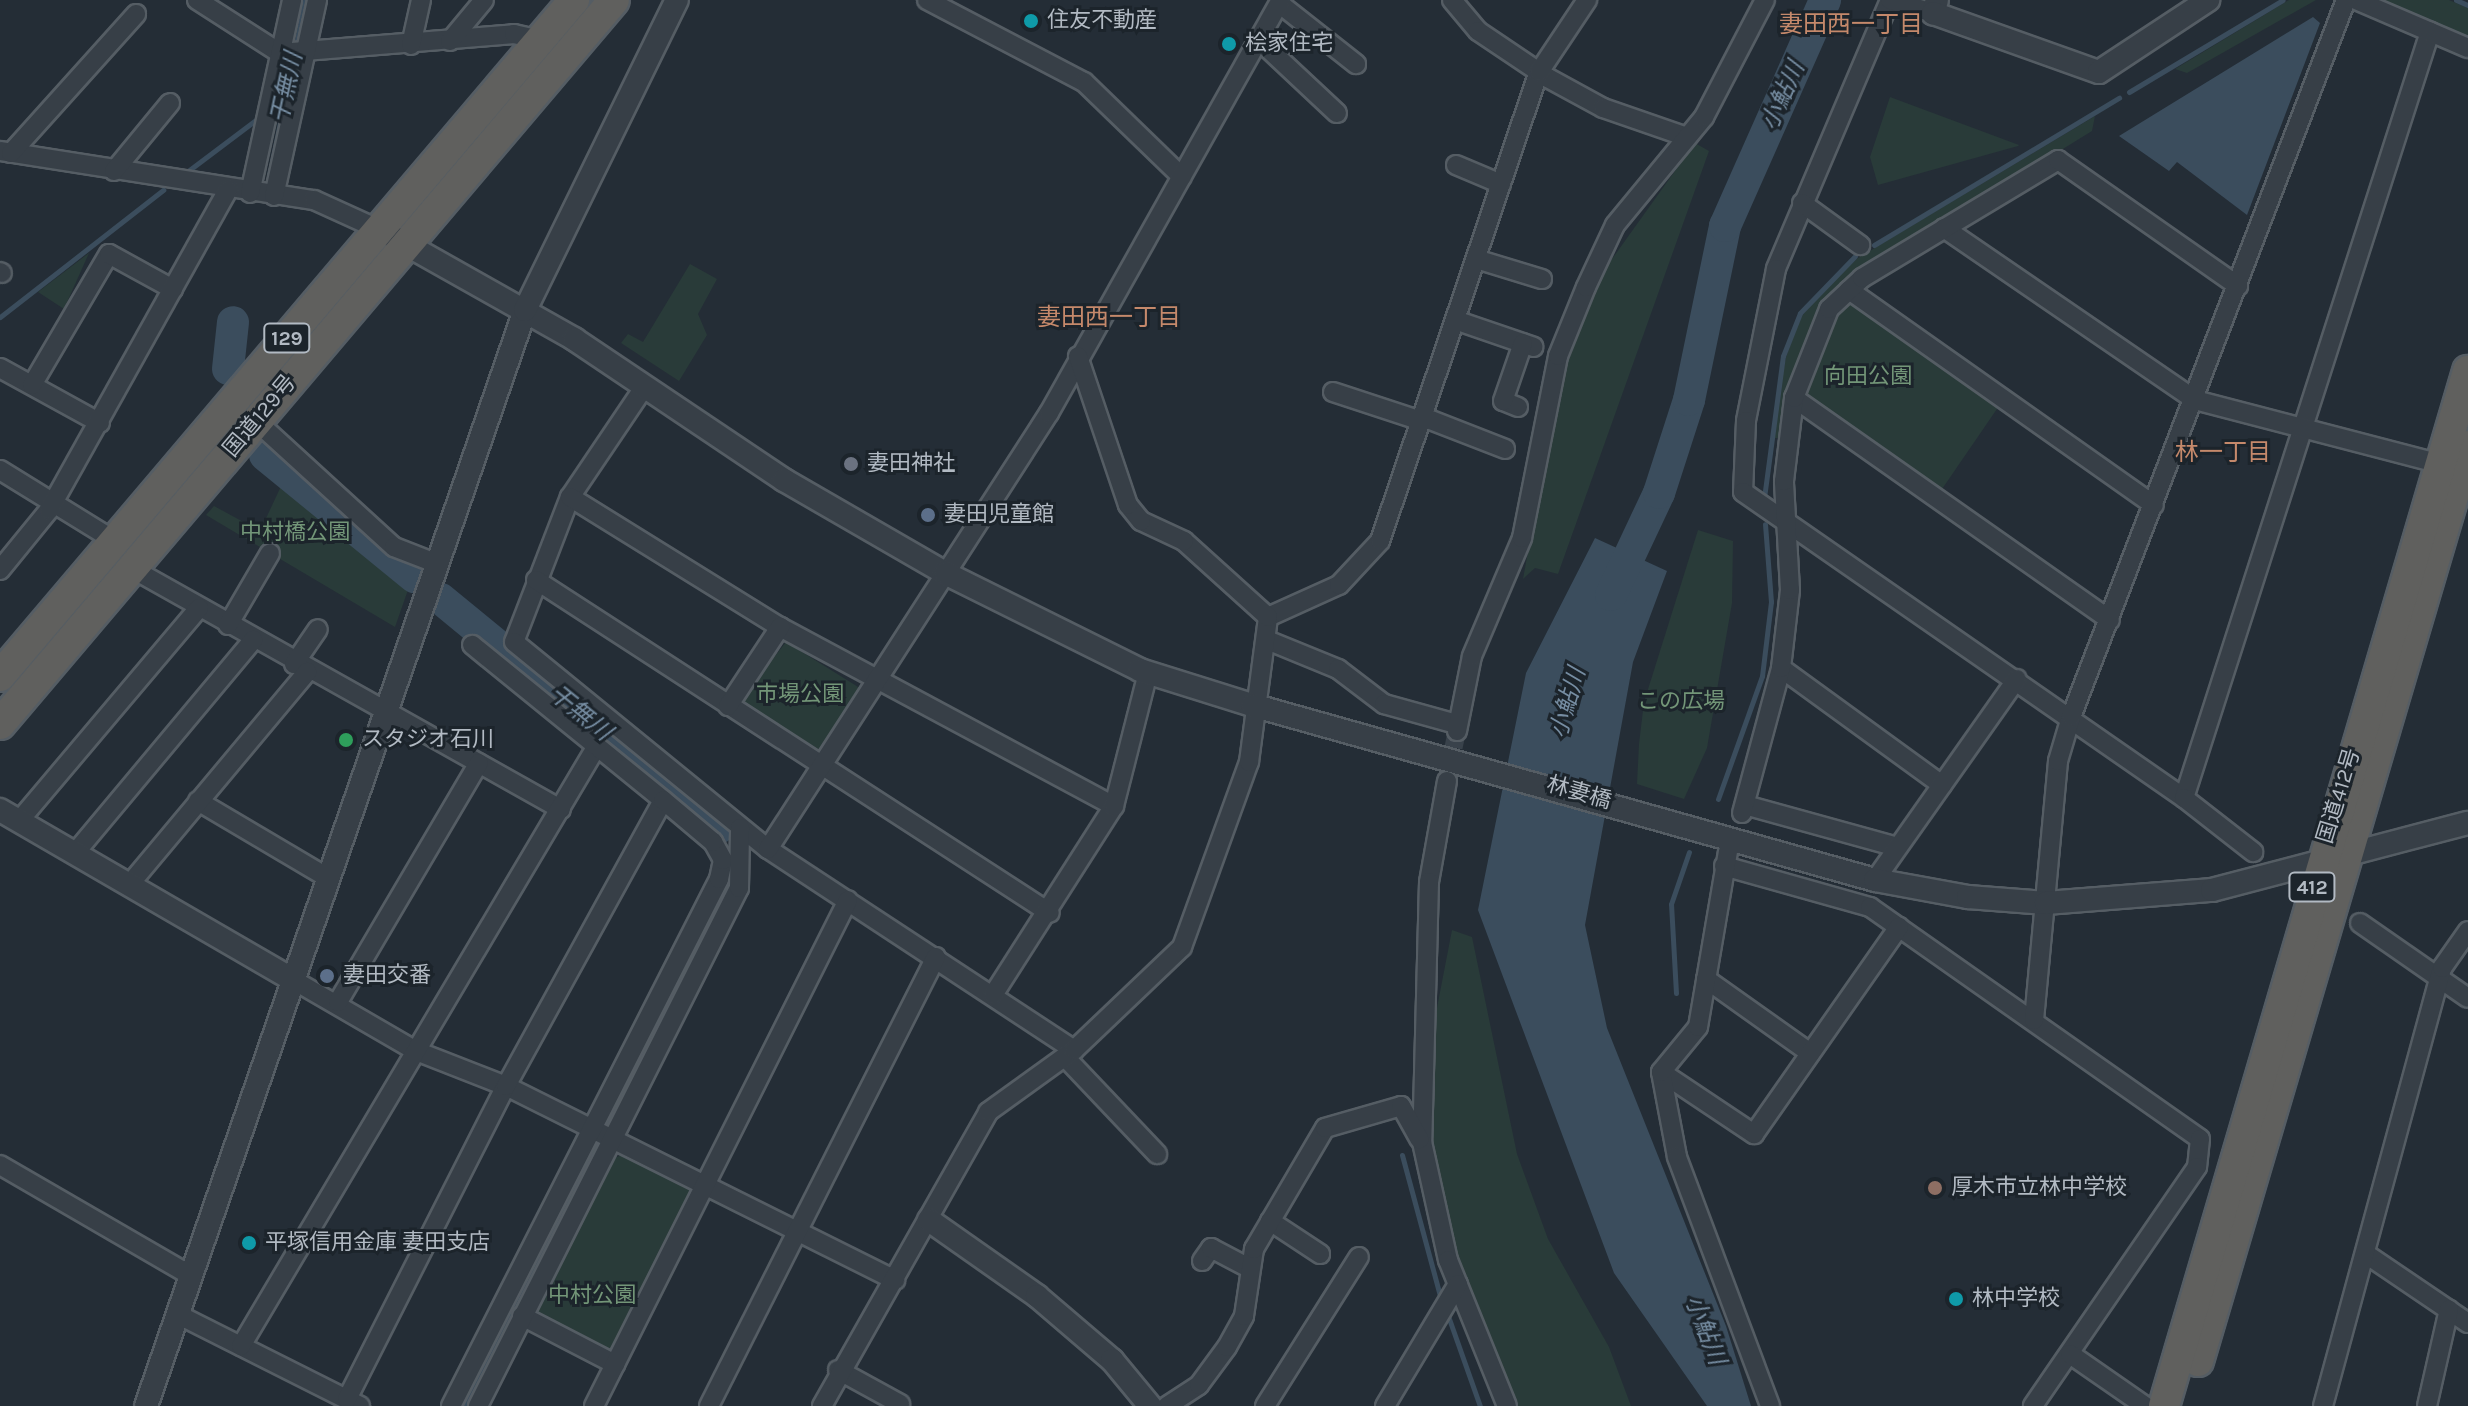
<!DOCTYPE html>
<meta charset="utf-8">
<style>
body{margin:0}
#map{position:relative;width:2468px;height:1406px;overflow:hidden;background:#242d36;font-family:Karla,"Noto Sans JP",sans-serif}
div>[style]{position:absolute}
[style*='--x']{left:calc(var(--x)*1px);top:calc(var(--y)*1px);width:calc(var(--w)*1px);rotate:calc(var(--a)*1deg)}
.green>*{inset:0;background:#293b39}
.water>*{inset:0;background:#3b4d5d}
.stream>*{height:5px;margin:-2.5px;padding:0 2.5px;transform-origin:2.5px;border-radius:2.5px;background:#3b4d5d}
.river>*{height:32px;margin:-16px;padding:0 16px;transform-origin:16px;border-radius:16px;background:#3b4d5d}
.minor-tunnel>*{height:18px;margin-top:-9px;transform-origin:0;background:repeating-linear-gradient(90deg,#39424b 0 18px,transparent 0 27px)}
.roads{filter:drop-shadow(2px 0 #555d64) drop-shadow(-2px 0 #555d64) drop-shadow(0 2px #555d64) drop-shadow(0 -2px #555d64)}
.minor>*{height:18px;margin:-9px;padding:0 9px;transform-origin:9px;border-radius:9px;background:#373f47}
.tertiary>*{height:22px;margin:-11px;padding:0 11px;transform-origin:11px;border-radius:11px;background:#373f47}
.trunk>*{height:30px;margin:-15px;padding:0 15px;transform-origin:15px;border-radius:15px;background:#60605e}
.dots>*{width:22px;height:22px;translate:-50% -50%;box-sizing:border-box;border:4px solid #1c242b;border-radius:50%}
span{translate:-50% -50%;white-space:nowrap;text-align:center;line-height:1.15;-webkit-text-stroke:6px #1c242b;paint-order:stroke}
.shield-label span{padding:2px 6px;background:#1c242b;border:2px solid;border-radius:6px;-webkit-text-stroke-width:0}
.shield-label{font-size:20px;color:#b2bac3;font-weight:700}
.poi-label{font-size:22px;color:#b2bac3}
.left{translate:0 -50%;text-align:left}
.park-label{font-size:22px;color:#739678}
.street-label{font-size:22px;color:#b2bac3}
.neighbourhood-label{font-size:24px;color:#c5896b}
.water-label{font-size:24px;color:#768da2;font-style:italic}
</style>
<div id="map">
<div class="green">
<i style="clip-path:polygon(2289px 0,2316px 0,2187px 73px,2175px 69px)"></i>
<i style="clip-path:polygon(2384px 0,2449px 0,2468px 8px,2468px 40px)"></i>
<i style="clip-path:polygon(1890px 97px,2019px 145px,2018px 146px,1878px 185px,1870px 157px)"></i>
<i style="clip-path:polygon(2095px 116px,2092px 131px,1881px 261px,1814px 326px,1786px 402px,1783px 438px,1771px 438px,1786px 357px,1800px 318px,1827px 286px,1858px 258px)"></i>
<i style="clip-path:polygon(1695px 143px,1709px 151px,1558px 574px,1535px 568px,1523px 579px,1563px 363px,1592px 287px)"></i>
<i style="clip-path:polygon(89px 253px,64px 309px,38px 292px)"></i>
<i style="clip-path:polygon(690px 264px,717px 279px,698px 314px,707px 335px,679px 381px,621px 343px,628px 334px,643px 342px)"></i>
<i style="clip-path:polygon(1854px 302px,1999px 406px,1940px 492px,1805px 397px,1837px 312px)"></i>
<i style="clip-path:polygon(283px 482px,409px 587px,395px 627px,206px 515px,214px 506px,260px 531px)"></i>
<i style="clip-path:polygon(1698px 530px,1733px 541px,1732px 603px,1707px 748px,1684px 799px,1637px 784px,1639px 744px,1644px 702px)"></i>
<i style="clip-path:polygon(786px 642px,863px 690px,822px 751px,744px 706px,742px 698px)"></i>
<i style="clip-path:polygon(1452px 930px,1472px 937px,1517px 1154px,1548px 1239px,1609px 1347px,1631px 1406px,1511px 1406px,1461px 1275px,1428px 1146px,1430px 1044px)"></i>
<i style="clip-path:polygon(628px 1153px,689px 1187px,691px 1198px,616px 1349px,602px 1352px,540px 1319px,535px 1307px,614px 1158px)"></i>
</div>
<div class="water">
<i style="clip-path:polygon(2313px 17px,2320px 23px,2247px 215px,2177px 162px,2169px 171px,2119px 136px)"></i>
<i style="clip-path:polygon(1595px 538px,1667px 571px,1633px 662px,1585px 925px,1607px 1028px,1726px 1326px,1751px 1406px,1707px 1406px,1614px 1273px,1478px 910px,1526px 673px)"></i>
</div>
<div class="stream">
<i style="--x:2456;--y:0;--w:13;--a:23"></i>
<i style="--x:2129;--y:92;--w:179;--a:-30.9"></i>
<i style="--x:184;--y:174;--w:91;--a:-37"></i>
<i style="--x:269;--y:176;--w:180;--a:-78.4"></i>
<i style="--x:1874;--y:245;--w:286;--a:-31"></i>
<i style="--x:0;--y:317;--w:207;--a:-37.9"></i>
<i style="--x:1764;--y:498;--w:143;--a:-82.4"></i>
<i style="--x:1783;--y:356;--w:46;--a:-68.4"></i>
<i style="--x:1800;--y:313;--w:79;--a:-46"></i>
<i style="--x:1718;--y:799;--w:131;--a:-70.3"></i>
<i style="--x:1762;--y:676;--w:75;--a:-83.1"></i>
<i style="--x:1771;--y:602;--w:78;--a:-94.4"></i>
<i style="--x:1676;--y:993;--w:89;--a:-93.2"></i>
<i style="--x:1671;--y:904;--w:55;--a:-70.9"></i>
<i style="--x:1402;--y:1155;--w:150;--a:74.9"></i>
<i style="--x:1447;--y:1313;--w:99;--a:70.5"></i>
</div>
<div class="river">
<i style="--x:228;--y:369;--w:47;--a:-83.9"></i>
<i style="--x:265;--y:455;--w:193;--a:39.3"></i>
<i style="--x:1611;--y:595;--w:113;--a:-64.8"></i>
<i style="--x:1659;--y:493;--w:98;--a:-72.1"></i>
<i style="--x:1689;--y:400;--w:178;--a:-78.3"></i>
<i style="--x:1725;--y:226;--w:247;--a:-66.1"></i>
<i style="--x:441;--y:599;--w:360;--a:39.4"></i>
<i style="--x:611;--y:1117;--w:204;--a:-62.3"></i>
<i style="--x:466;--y:1406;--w:285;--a:-63.3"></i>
</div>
<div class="minor-tunnel">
<i style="--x:1448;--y:774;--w:44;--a:-78.2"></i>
</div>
<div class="roads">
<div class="minor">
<i style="--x:197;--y:0;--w:98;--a:32.6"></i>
<i style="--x:280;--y:53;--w:235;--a:-4.6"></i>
<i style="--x:514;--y:34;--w:27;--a:13"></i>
<i style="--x:927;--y:0;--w:177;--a:27.6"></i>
<i style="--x:1084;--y:82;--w:136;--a:44.1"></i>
<i style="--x:1452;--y:0;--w:40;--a:50"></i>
<i style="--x:1478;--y:31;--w:84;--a:33.9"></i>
<i style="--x:1548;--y:78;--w:63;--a:28.6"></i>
<i style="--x:1603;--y:108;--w:86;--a:19.1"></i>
<i style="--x:1890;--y:0;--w:292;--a:113"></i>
<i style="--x:1776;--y:269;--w:155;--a:101.2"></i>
<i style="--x:1746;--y:421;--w:71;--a:92.4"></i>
<i style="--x:1743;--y:492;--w:537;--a:34.76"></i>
<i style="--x:2184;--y:798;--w:805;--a:-72.2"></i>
<i style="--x:1890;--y:0;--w:45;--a:16.8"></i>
<i style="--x:2356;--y:0;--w:122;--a:23.2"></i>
<i style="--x:1280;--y:4;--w:97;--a:38.3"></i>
<i style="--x:450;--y:41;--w:53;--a:-50.3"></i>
<i style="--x:1261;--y:42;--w:104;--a:43.1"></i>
<i style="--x:411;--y:45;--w:46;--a:-77.5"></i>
<i style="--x:0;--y:151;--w:318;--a:8.9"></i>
<i style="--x:314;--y:200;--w:72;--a:24.4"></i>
<i style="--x:11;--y:153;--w:187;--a:-48"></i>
<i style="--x:1456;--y:165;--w:49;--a:22.9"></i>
<i style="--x:114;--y:171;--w:88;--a:-50.5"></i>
<i style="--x:250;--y:193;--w:198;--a:-77.7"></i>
<i style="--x:274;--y:196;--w:201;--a:-77.6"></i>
<i style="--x:1802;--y:203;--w:72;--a:35.9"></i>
<i style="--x:1944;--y:228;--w:304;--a:34.4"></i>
<i style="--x:2195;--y:400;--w:254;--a:14.6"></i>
<i style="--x:1476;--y:259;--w:69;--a:16.9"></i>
<i style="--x:0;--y:272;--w:2;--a:27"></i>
<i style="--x:1849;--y:290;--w:373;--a:35.2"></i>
<i style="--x:1455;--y:320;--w:83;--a:18.9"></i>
<i style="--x:0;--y:368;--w:114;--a:28.8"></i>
<i style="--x:32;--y:385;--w:152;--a:-59.6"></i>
<i style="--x:109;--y:254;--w:73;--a:28.7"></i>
<i style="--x:645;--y:386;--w:134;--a:124"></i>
<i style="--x:570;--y:497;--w:155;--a:111.1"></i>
<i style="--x:514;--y:642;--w:328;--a:39.2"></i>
<i style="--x:768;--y:849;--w:366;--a:33.3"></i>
<i style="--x:1333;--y:392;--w:93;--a:18.2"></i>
<i style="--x:1794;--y:398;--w:386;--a:35.1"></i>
<i style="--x:1518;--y:407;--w:16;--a:-158"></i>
<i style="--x:1503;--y:401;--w:61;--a:-71"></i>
<i style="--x:1423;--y:417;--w:88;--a:21.3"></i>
<i style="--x:256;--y:421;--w:187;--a:42.4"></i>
<i style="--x:394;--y:547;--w:44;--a:21.3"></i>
<i style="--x:0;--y:470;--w:135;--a:31.7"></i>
<i style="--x:570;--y:497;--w:247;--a:31.8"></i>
<i style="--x:780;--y:627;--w:379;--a:28.2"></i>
<i style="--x:131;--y:568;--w:493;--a:29.3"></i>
<i style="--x:0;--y:570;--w:77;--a:-50.8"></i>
<i style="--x:49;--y:510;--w:367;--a:-60.8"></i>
<i style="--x:536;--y:580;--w:612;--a:32.94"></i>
<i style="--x:1268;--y:617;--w:78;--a:-24.3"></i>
<i style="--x:1339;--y:585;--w:60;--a:-47"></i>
<i style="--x:1380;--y:541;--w:495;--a:-71.3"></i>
<i style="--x:1539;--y:72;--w:87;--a:-56.3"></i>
<i style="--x:228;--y:625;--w:83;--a:-59.7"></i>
<i style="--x:1267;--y:640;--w:77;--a:22.2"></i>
<i style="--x:1338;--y:669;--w:58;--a:37.3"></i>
<i style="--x:1384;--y:704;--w:75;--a:15.5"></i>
<i style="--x:294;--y:664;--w:42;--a:-55.6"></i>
<i style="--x:1781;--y:668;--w:199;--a:36"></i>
<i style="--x:728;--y:706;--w:95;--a:-56.6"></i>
<i style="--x:1457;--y:731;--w:76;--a:-78.7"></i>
<i style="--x:1472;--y:656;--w:128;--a:-67"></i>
<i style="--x:1522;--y:538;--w:186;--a:-78.8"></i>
<i style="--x:1558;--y:356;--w:74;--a:-67.9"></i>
<i style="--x:1586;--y:287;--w:68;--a:-64.9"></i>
<i style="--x:1615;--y:225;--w:140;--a:-50.5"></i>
<i style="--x:1704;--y:117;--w:132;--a:-62.5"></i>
<i style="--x:1447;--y:781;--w:103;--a:100.1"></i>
<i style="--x:1429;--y:882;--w:260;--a:91.5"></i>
<i style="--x:1422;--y:1142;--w:121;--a:77.6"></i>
<i style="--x:1448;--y:1260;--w:157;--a:68"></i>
<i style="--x:2184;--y:798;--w:88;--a:38"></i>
<i style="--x:198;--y:801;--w:151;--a:30.6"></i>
<i style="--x:1745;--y:805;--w:158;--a:15.4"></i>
<i style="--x:1742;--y:813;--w:150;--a:-74.9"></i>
<i style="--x:1781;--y:668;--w:79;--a:-83.4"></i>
<i style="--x:1790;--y:590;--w:109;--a:-93.2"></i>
<i style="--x:1784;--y:481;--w:84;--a:-83.1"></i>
<i style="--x:1794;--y:398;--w:96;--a:-68.5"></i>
<i style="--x:1829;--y:309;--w:45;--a:-43.2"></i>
<i style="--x:1862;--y:278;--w:229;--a:-31"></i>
<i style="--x:2058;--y:160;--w:220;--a:35"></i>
<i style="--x:19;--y:821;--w:279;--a:-49.8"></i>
<i style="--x:768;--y:849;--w:519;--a:-57.2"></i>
<i style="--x:1049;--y:413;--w:474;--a:-60.7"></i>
<i style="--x:75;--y:853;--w:278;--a:-50.1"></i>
<i style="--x:1724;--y:866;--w:152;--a:15.7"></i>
<i style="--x:1870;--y:907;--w:403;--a:35.1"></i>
<i style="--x:2200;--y:1139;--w:28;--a:96"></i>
<i style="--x:2197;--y:1167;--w:290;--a:124.5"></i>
<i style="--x:1875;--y:880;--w:246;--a:-54.8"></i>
<i style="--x:129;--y:885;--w:278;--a:-50.1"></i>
<i style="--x:2360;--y:923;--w:131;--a:34.8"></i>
<i style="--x:290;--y:978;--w:146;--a:30.1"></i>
<i style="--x:416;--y:1051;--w:97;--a:21.3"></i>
<i style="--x:506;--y:1086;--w:435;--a:26.5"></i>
<i style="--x:1706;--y:979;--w:128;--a:35.4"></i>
<i style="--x:993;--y:995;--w:224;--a:-57.4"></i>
<i style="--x:1114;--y:806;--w:137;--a:-75.7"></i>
<i style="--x:338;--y:1002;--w:277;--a:-59.5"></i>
<i style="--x:2034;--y:1020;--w:260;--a:-84.7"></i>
<i style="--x:2058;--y:761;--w:46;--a:-73.5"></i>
<i style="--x:2071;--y:717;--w:768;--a:-69.02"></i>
<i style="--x:1065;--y:1057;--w:134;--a:46.5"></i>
<i style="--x:1661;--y:1072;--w:112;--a:33.7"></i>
<i style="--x:1754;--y:1134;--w:253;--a:-55"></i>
<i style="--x:1661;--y:1072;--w:86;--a:79.3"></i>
<i style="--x:1677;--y:1157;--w:266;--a:69.5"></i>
<i style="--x:1661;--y:1072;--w:58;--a:-50.6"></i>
<i style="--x:1698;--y:1027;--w:178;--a:-80.3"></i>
<i style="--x:0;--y:1165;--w:220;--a:30.1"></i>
<i style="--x:1270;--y:1221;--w:60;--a:33.4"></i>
<i style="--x:2366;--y:1254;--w:123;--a:34.1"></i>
<i style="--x:1202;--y:1261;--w:16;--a:-55"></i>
<i style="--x:1211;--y:1248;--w:43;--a:27.8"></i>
<i style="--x:177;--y:1314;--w:205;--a:26.7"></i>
<i style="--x:522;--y:1316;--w:105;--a:27.3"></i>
<i style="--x:241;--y:1346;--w:698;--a:-59.32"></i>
<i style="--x:2070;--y:1354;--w:91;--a:34.7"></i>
<i style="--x:838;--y:1370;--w:71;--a:28.7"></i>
<i style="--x:347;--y:1399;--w:351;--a:-63.1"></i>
<i style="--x:506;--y:1086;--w:326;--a:-61.2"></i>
<i style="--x:663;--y:800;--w:246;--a:-140.9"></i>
<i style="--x:451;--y:1406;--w:591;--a:-63.04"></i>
<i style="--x:719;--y:879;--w:19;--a:-78"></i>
<i style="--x:723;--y:860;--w:21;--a:-119"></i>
<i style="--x:713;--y:842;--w:65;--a:-140"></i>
<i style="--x:478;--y:1406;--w:580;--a:-63.26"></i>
<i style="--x:739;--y:888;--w:60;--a:-89"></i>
<i style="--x:594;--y:1406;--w:566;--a:-63.34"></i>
<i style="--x:709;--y:1406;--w:503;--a:-63.18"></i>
<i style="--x:822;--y:1406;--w:338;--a:-60.5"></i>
<i style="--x:988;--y:1112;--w:106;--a:-35.8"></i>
<i style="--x:1074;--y:1050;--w:149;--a:-43.6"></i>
<i style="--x:1182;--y:947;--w:197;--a:-70.1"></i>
<i style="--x:1249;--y:762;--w:146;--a:-82.5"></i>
<i style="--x:1268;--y:617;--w:113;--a:-137.9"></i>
<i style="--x:1184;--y:541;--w:47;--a:-155.1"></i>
<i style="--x:1141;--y:521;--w:21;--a:-129"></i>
<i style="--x:1128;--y:505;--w:157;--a:-108.6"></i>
<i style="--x:1167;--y:1406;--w:38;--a:-33"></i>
<i style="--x:1199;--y:1385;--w:47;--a:-53.6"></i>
<i style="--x:1227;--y:1347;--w:35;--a:-61"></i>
<i style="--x:1244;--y:1316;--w:68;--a:-81.5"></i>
<i style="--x:1254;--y:1249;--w:140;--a:-59.6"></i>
<i style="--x:1325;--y:1128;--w:79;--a:-16.1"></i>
<i style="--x:1401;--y:1106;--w:38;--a:61"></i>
<i style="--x:1265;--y:1406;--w:176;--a:-57.8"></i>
<i style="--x:1385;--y:1406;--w:142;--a:-59.1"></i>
<i style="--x:2323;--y:1406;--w:454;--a:-74.8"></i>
<i style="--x:2442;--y:968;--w:45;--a:-54.9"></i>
<i style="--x:2427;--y:1406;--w:99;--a:-77.2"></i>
</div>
<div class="tertiary">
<i style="--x:1937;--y:0;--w:14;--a:107"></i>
<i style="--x:1933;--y:13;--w:176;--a:19.6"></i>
<i style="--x:2099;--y:72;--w:131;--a:-33.4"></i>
<i style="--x:395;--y:238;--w:206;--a:29.4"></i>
<i style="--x:574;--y:339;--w:253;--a:33.9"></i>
<i style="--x:784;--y:480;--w:186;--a:30"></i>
<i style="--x:945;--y:573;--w:218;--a:26.4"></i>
<i style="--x:1140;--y:670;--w:117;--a:17.4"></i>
<i style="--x:1252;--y:705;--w:647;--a:15.69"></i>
<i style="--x:1875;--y:880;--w:95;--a:10.4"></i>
<i style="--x:1968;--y:897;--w:78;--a:4.4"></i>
<i style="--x:2046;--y:903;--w:167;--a:-4.5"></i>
<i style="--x:2212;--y:890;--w:265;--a:-14.7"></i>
<i style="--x:0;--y:810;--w:335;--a:30.1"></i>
<i style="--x:929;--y:1220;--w:132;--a:35.1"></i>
<i style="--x:1037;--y:1296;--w:99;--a:40.5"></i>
<i style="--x:1112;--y:1360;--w:60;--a:50.4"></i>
<i style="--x:146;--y:1406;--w:1160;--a:-70.92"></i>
<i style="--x:525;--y:310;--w:345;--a:-63.9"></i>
</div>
<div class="trunk">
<i style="--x:0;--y:676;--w:887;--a:-49.66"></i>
<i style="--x:0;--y:724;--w:949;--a:-49.7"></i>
<i style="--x:2198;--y:1361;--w:954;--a:-73.56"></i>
<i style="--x:2164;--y:1406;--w:1079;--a:-73.63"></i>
</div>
</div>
<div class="dots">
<i style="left:1031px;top:21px;background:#0f9aa8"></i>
<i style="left:1229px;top:44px;background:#0f9aa8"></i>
<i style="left:851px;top:464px;background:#6b7280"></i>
<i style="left:928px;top:515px;background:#5c6f8a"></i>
<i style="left:346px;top:740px;background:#2e9e5b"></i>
<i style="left:327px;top:976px;background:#5c6f8a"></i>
<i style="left:1935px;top:1188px;background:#8d6e63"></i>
<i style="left:249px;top:1243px;background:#0f9aa8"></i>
<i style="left:1956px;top:1299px;background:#0f9aa8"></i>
</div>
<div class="shield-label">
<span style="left:287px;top:338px">129</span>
<span style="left:2312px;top:887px">412</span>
</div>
<div class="poi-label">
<span class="left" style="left:1047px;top:21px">住友不動産</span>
<span class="left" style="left:1245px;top:44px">桧家住宅</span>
<span class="left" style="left:867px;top:464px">妻田神社</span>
<span class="left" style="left:944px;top:515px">妻田児童館</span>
<span class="left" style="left:362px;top:740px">スタジオ石川</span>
<span class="left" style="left:343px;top:976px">妻田交番</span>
<span class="left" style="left:1951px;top:1188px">厚木市立林中学校</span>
<span class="left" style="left:265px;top:1243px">平塚信用金庫 妻田支店</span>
<span class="left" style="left:1972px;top:1299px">林中学校</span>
</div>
<div class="park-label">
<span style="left:1868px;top:377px">向田公園</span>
<span style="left:295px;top:533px">中村橋公園</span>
<span style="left:800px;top:695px">市場公園</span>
<span style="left:1681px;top:702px">この広場</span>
<span style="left:592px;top:1296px">中村公園</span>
</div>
<div class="street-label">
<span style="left:260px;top:416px;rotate:-50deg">国道129号</span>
<span style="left:1579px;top:793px;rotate:16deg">林妻橋</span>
<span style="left:2339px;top:796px;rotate:-73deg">国道412号</span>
</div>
<div class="neighbourhood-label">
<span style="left:1851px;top:25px">妻田西一丁目</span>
<span style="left:1109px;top:318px">妻田西一丁目</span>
<span style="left:2223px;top:453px">林一丁目</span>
</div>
<div class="water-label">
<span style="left:287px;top:88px;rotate:-78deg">干無川</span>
<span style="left:1783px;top:96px;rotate:-66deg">小鮎川</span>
<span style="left:1568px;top:703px;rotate:-74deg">小鮎川</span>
<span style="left:580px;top:713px;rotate:39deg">干無川</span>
<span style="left:1705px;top:1330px;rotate:69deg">小鮎川</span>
</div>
</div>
